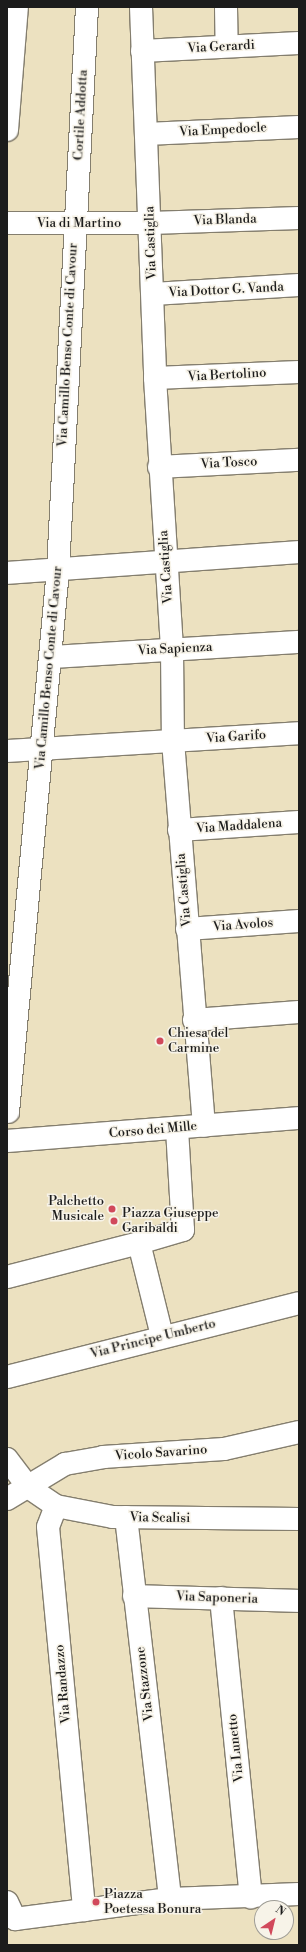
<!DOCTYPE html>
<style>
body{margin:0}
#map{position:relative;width:306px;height:1952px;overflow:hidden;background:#ece1c0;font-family:"Libre Bodoni",serif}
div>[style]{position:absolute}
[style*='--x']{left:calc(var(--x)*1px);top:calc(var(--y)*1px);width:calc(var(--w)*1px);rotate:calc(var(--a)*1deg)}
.roads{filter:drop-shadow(1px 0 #847e6e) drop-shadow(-1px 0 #847e6e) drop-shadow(0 1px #847e6e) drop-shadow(0 -1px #847e6e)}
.pedestrian>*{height:22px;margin:-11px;padding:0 11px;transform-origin:11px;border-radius:11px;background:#fff}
.minor>*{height:22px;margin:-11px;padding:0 11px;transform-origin:11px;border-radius:11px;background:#fff}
.tertiary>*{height:22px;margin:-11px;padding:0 11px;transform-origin:11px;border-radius:11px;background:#fff}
.dots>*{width:11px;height:11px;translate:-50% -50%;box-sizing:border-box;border:2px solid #f7f3e8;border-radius:50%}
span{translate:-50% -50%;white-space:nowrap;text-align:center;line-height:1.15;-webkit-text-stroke:3px #f7f3e8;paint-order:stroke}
.street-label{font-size:13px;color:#1c1c1c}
.poi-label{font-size:13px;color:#1c1c1c}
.left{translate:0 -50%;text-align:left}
.right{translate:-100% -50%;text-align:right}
.frame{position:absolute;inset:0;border:8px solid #1c1c1c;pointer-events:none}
.north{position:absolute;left:254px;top:1900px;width:40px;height:40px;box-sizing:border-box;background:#f7f3e8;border:1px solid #9f9d96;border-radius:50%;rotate:35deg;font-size:11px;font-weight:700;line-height:16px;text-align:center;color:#1c1c1c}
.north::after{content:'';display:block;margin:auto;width:14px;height:18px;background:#d1495b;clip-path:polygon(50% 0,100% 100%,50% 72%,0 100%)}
</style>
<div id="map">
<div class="roads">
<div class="pedestrian">
<i style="--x:139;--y:1243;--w:46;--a:-16.5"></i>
<i style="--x:183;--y:1230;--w:102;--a:-93.4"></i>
</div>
<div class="minor">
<i style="--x:226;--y:7;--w:39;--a:89"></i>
<i style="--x:142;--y:51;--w:157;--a:-2.9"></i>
<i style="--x:146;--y:134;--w:153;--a:-2.6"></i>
<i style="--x:7;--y:223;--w:143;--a:0"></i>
<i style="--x:150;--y:223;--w:149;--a:-1.9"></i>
<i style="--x:153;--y:294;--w:146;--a:-3.5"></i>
<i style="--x:155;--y:378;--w:144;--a:-2.4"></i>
<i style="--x:159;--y:467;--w:140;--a:-2.9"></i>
<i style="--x:7;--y:573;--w:293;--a:-4.1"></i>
<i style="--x:51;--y:657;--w:248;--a:-3.5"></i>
<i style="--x:7;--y:751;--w:293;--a:-3.5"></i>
<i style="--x:179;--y:830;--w:120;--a:-3.8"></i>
<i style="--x:187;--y:929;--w:112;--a:-4.1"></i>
<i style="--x:194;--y:1020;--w:105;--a:-4.4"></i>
<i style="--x:8;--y:1112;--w:544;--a:-84.73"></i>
<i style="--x:58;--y:570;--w:564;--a:-87.05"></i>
<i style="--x:7;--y:1277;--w:136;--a:-14.4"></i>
<i style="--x:139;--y:1243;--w:96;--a:76.1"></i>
<i style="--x:7;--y:1377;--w:301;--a:-14.2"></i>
<i style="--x:7;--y:1459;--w:35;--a:53"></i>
<i style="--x:28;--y:1487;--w:34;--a:34"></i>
<i style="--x:56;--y:1506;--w:58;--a:10.9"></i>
<i style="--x:113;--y:1517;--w:186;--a:0.6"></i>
<i style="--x:7;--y:1499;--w:68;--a:-31.1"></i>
<i style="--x:65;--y:1464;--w:39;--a:-10"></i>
<i style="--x:103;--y:1457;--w:121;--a:-3.8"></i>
<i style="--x:224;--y:1449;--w:77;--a:-12.8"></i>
<i style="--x:56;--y:1506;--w:22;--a:111"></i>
<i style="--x:48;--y:1527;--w:385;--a:84.6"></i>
<i style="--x:126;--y:1517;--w:385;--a:83.4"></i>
<i style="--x:134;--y:1596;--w:165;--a:1.7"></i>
<i style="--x:221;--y:1598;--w:301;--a:84.3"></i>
<i style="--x:7;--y:1902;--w:19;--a:65"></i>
<i style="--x:15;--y:1919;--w:156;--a:-7.4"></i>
<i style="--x:170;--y:1899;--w:129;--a:-2.2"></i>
</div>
<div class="tertiary">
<i style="--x:141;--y:7;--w:371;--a:87.8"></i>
<i style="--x:155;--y:378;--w:273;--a:86.4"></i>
<i style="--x:172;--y:650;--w:91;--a:89.4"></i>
<i style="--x:173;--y:741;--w:386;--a:85.4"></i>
<i style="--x:7;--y:130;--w:123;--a:-85.4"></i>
<i style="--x:7;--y:1141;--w:293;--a:-4.5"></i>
</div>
</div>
<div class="dots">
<i style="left:160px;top:1041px;background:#d1495b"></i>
<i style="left:112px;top:1209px;background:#d1495b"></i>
<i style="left:114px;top:1221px;background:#d1495b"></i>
<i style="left:96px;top:1902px;background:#d1495b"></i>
</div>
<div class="street-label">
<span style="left:221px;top:47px;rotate:-3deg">Via Gerardi</span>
<span style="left:81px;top:115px;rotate:-87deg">Cortile Addotta</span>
<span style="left:223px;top:130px;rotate:-3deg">Via Empedocle</span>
<span style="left:225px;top:220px;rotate:-2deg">Via Blanda</span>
<span style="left:79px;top:223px">Via di Martino</span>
<span style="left:151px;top:243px;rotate:-92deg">Via Castiglia</span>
<span style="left:226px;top:290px;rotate:-3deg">Via Dottor G. Vanda</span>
<span style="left:68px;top:345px;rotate:-87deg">Via Camillo Benso Conte di Cavour</span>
<span style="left:227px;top:375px;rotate:-3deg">Via Bertolino</span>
<span style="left:229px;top:463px;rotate:-3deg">Via Tosco</span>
<span style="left:166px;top:567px;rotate:-94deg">Via Castiglia</span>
<span style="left:175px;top:649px;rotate:-3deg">Via Sapienza</span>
<span style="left:49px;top:668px;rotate:-85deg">Via Camillo Benso Conte di Cavour</span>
<span style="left:236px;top:737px;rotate:-4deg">Via Garifo</span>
<span style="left:239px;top:826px;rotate:-4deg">Via Maddalena</span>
<span style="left:184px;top:890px;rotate:-95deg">Via Castiglia</span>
<span style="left:243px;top:925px;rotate:-4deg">Via Avolos</span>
<span style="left:153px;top:1130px;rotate:-5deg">Corso dei Mille</span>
<span style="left:153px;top:1339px;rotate:-14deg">Via Principe Umberto</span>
<span style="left:161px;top:1453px;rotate:-4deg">Vicolo Savarino</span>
<span style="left:160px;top:1518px;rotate:1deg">Via Scalisi</span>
<span style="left:217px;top:1598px;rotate:2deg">Via Saponeria</span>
<span style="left:63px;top:1684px;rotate:-95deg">Via Randazzo</span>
<span style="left:145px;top:1684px;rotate:-97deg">Via Stazzone</span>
<span style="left:236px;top:1748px;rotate:-96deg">Via Lunetto</span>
</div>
<div class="poi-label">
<span class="left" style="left:168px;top:1041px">Chiesa del<br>Carmine</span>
<span class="right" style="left:104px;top:1209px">Palchetto<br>Musicale</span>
<span class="left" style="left:122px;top:1221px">Piazza Giuseppe<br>Garibaldi</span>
<span class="left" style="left:104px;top:1902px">Piazza<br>Poetessa Bonura</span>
</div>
<div class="frame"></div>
<div class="north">N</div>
</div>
